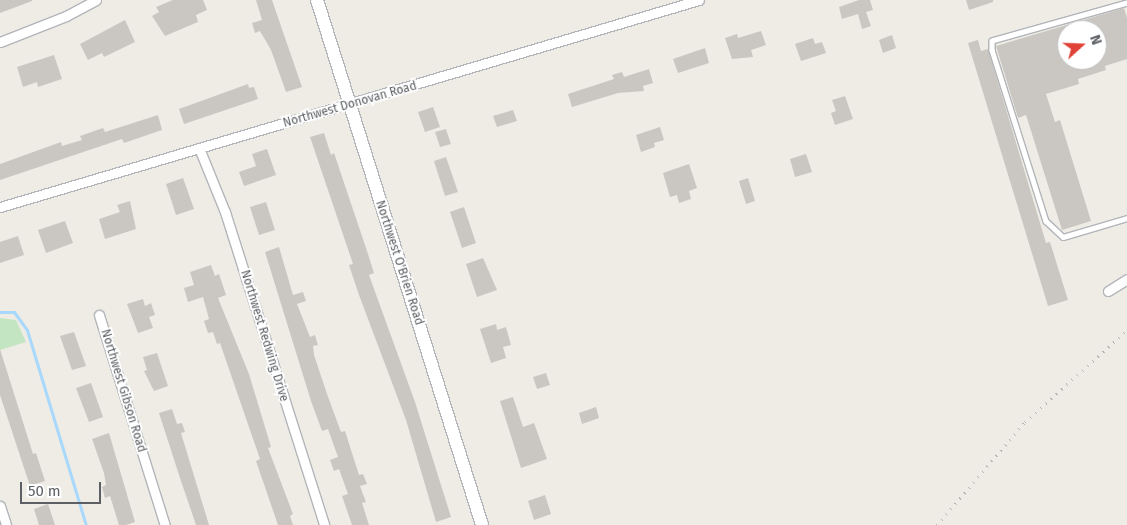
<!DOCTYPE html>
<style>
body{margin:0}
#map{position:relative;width:1127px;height:525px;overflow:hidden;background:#eeece5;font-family:"Fira Sans",sans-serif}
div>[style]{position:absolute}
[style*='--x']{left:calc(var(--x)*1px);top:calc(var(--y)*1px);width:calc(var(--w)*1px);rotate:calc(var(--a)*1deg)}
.green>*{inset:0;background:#c3e5c2}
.stream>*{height:3px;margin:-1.5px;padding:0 1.5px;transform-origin:1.5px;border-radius:1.5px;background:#a8d8fb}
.building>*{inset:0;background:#cac7c2}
.roads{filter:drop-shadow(1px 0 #b2b5b9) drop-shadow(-1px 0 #b2b5b9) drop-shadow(0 1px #b2b5b9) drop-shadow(0 -1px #b2b5b9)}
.lane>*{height:4.5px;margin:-2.25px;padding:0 2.25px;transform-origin:2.25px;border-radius:2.25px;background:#fff}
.street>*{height:9px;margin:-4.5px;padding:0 4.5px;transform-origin:4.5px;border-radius:4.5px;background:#fff}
.secondary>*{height:12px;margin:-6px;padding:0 6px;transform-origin:6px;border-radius:6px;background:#fff}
.rail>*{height:3px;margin-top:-1.5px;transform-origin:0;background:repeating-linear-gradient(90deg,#b3b4b4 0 1px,transparent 0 7px)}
span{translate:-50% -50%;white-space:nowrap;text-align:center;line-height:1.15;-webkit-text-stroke:4px #fff;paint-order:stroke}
.street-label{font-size:12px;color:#5c6064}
.north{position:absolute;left:1057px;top:20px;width:50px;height:50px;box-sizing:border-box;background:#fff;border:1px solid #bebfc1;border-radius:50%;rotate:70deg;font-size:14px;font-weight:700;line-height:20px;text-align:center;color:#5c6064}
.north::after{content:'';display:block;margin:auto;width:18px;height:22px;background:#e14238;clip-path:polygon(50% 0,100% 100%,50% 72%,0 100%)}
.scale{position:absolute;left:20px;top:482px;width:81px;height:22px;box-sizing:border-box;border:2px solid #5c6064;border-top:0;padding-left:6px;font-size:15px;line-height:18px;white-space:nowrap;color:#5c6064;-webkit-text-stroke:4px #fff;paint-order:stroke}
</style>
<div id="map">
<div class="green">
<i style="clip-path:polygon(0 318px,16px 320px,26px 342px,0 350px)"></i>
</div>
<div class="stream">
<i style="--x:0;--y:312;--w:14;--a:0"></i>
<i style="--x:14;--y:312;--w:22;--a:54"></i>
<i style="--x:27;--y:330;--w:204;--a:73.2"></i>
</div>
<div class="building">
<i style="clip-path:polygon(0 0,32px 0,32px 1px,0 13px)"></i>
<i style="clip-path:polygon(173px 0,203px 0,207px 10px,196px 15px,198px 22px,165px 36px,152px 16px,159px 12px,156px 7px)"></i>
<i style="clip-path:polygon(256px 0,272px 0,302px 87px,286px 92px,271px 50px,260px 31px,255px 33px,252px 23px,262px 20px)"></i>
<i style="clip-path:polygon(859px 0,870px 0,873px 10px,866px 12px,871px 26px,862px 29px,858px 14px,842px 19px,839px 7px)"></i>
<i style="clip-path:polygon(966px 0,993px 0,993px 2px,969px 10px)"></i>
<i style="clip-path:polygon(evenodd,1124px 8px,1127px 18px,1127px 59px,1105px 66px,1106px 70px,1078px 79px,1079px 84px,1046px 94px,1055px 122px,1060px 120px,1091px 221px,1062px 230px,1026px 115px,1018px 118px,996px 46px,1124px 8px,1067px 30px,1097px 30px,1097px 60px,1067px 60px,1067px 30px)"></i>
<i style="clip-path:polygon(125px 20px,135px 42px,104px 57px,102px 53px,88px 60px,80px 44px)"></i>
<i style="clip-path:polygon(761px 31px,766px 45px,751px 50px,753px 57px,732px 59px,725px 38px,737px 34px,738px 38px)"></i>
<i style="clip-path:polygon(892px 35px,896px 48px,883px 53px,879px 40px)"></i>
<i style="clip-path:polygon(813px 38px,815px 44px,822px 42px,826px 53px,801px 61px,795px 44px)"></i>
<i style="clip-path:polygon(978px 40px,981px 51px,988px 49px,1046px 243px,1050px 242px,1068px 300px,1048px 306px,968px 43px)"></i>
<i style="clip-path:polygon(705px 48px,709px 63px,678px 73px,673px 59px)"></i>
<i style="clip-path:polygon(54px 55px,62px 79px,38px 87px,37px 82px,23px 87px,17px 67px)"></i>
<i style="clip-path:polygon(649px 69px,653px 83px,643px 86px,644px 91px,618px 93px,572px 107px,568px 94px,614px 79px,612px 75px,622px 72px,624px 77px)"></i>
<i style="clip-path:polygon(248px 84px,249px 88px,254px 87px,258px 99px,184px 124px,179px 109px)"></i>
<i style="clip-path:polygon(845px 96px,853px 119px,835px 125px,831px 113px,836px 111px,832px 100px)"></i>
<i style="clip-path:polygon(433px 107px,440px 127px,425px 132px,418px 112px)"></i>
<i style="clip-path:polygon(513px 110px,517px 121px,497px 127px,493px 116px)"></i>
<i style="clip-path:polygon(158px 115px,162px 130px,124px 143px,122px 139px,0 180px,0 164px,61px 142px,62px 146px,82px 140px,80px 136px,103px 128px,105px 132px)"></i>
<i style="clip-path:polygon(660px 127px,664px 140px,654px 143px,655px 147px,641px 152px,636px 135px)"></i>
<i style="clip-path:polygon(446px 129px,451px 144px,440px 147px,435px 132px)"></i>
<i style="clip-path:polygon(324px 133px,331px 155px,334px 153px,367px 251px,374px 273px,369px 275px,415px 402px,451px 517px,436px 522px,406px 420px,359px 295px,349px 265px,353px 264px,310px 137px)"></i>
<i style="clip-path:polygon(267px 149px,276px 175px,244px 186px,239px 172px,256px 166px,252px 154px)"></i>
<i style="clip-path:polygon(806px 154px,812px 172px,795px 177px,790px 159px)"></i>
<i style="clip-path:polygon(446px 157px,458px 192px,445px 196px,434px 161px)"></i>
<i style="clip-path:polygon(689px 164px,697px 188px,689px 191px,691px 199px,679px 203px,677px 195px,670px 197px,663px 173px)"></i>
<i style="clip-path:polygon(183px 178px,194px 209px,176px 215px,166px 184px)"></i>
<i style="clip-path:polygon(748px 178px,755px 201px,746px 204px,739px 181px)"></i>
<i style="clip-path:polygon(130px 201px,136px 229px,105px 239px,99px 219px,120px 212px,117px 205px)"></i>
<i style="clip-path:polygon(266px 202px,275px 230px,259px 235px,250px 207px)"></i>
<i style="clip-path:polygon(464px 207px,476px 243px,462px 248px,450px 212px)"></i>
<i style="clip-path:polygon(65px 221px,73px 243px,46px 253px,38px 230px)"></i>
<i style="clip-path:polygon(18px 236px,24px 255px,0 263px,0 242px)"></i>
<i style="clip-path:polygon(279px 247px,293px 295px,303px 292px,306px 301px,297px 304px,310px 337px,315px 335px,318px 345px,313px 346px,314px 355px,327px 394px,341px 432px,345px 431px,359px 475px,363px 474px,367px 484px,360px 486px,366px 502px,362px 503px,369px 525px,352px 525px,342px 496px,348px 494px,339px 469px,334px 471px,330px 460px,338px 457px,328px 429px,322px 431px,311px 401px,265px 252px)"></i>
<i style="clip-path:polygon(483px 258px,497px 290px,477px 297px,466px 264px)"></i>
<i style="clip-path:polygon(211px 265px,215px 276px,219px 274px,226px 295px,218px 298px,249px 374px,271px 447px,268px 448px,293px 514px,290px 516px,293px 525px,278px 525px,256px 461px,260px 459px,220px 343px,217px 344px,213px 332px,208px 333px,204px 321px,209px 319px,203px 297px,188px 302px,184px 288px,194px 285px,190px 272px)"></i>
<i style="clip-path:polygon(143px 299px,145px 306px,151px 303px,155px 315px,149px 317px,153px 328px,138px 333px,127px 304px)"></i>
<i style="clip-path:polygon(496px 324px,497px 330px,506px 327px,511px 345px,503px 347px,506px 358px,491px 363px,480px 329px)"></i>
<i style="clip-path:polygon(74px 332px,86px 366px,72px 370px,60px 336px)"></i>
<i style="clip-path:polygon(0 349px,33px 454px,36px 453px,45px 481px,30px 486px,0 395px)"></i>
<i style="clip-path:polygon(157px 353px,168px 386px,154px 391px,144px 371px,147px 370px,143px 357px)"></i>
<i style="clip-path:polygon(546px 373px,550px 385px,537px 389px,533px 377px)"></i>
<i style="clip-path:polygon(91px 383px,103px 417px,89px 422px,76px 388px)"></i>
<i style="clip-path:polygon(513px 397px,523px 427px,534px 423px,547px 459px,521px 468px,500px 401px)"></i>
<i style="clip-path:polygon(596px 407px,599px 418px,582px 424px,579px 413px)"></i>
<i style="clip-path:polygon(172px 409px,177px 424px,182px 423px,185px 432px,181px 433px,209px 525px,196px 525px,180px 478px,159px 413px)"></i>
<i style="clip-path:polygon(109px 433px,135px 522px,126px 525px,119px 525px,110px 496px,105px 498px,102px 487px,106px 485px,104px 473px,92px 439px)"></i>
<i style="clip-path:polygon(545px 495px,551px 514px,534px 520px,528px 501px)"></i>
<i style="clip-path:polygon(48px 504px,55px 525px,39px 525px,34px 509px)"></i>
</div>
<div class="roads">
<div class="lane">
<i style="--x:1127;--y:3;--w:140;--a:164.3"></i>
<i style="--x:992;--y:41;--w:9;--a:90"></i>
<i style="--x:992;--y:50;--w:179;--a:72.5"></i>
<i style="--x:1046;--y:221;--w:23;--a:43"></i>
<i style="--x:1063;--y:237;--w:67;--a:-16.5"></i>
</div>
<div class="street">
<i style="--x:0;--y:42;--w:71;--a:-21.5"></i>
<i style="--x:66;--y:16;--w:34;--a:-28"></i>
<i style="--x:199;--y:148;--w:69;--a:67.9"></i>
<i style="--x:225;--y:212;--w:328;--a:72.4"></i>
<i style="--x:0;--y:207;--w:729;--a:-16.5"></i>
<i style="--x:1108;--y:291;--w:22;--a:-32"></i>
<i style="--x:99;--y:315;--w:220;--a:72.6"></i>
<i style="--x:0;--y:506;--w:20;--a:72"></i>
</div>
<div class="secondary">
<i style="--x:317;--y:0;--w:550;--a:72.55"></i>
</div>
</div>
<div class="rail">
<i style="--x:937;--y:525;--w:135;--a:-49.5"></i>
<i style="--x:1025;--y:422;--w:137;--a:-42"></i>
</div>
<div class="street-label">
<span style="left:350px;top:105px;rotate:-16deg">Northwest Donovan Road</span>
<span style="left:399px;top:263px;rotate:72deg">Northwest O'Brien Road</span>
<span style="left:264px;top:336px;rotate:73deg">Northwest Redwing Drive</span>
<span style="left:123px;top:391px;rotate:73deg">Northwest Gibson Road</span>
</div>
<div class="north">N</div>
<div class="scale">50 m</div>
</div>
